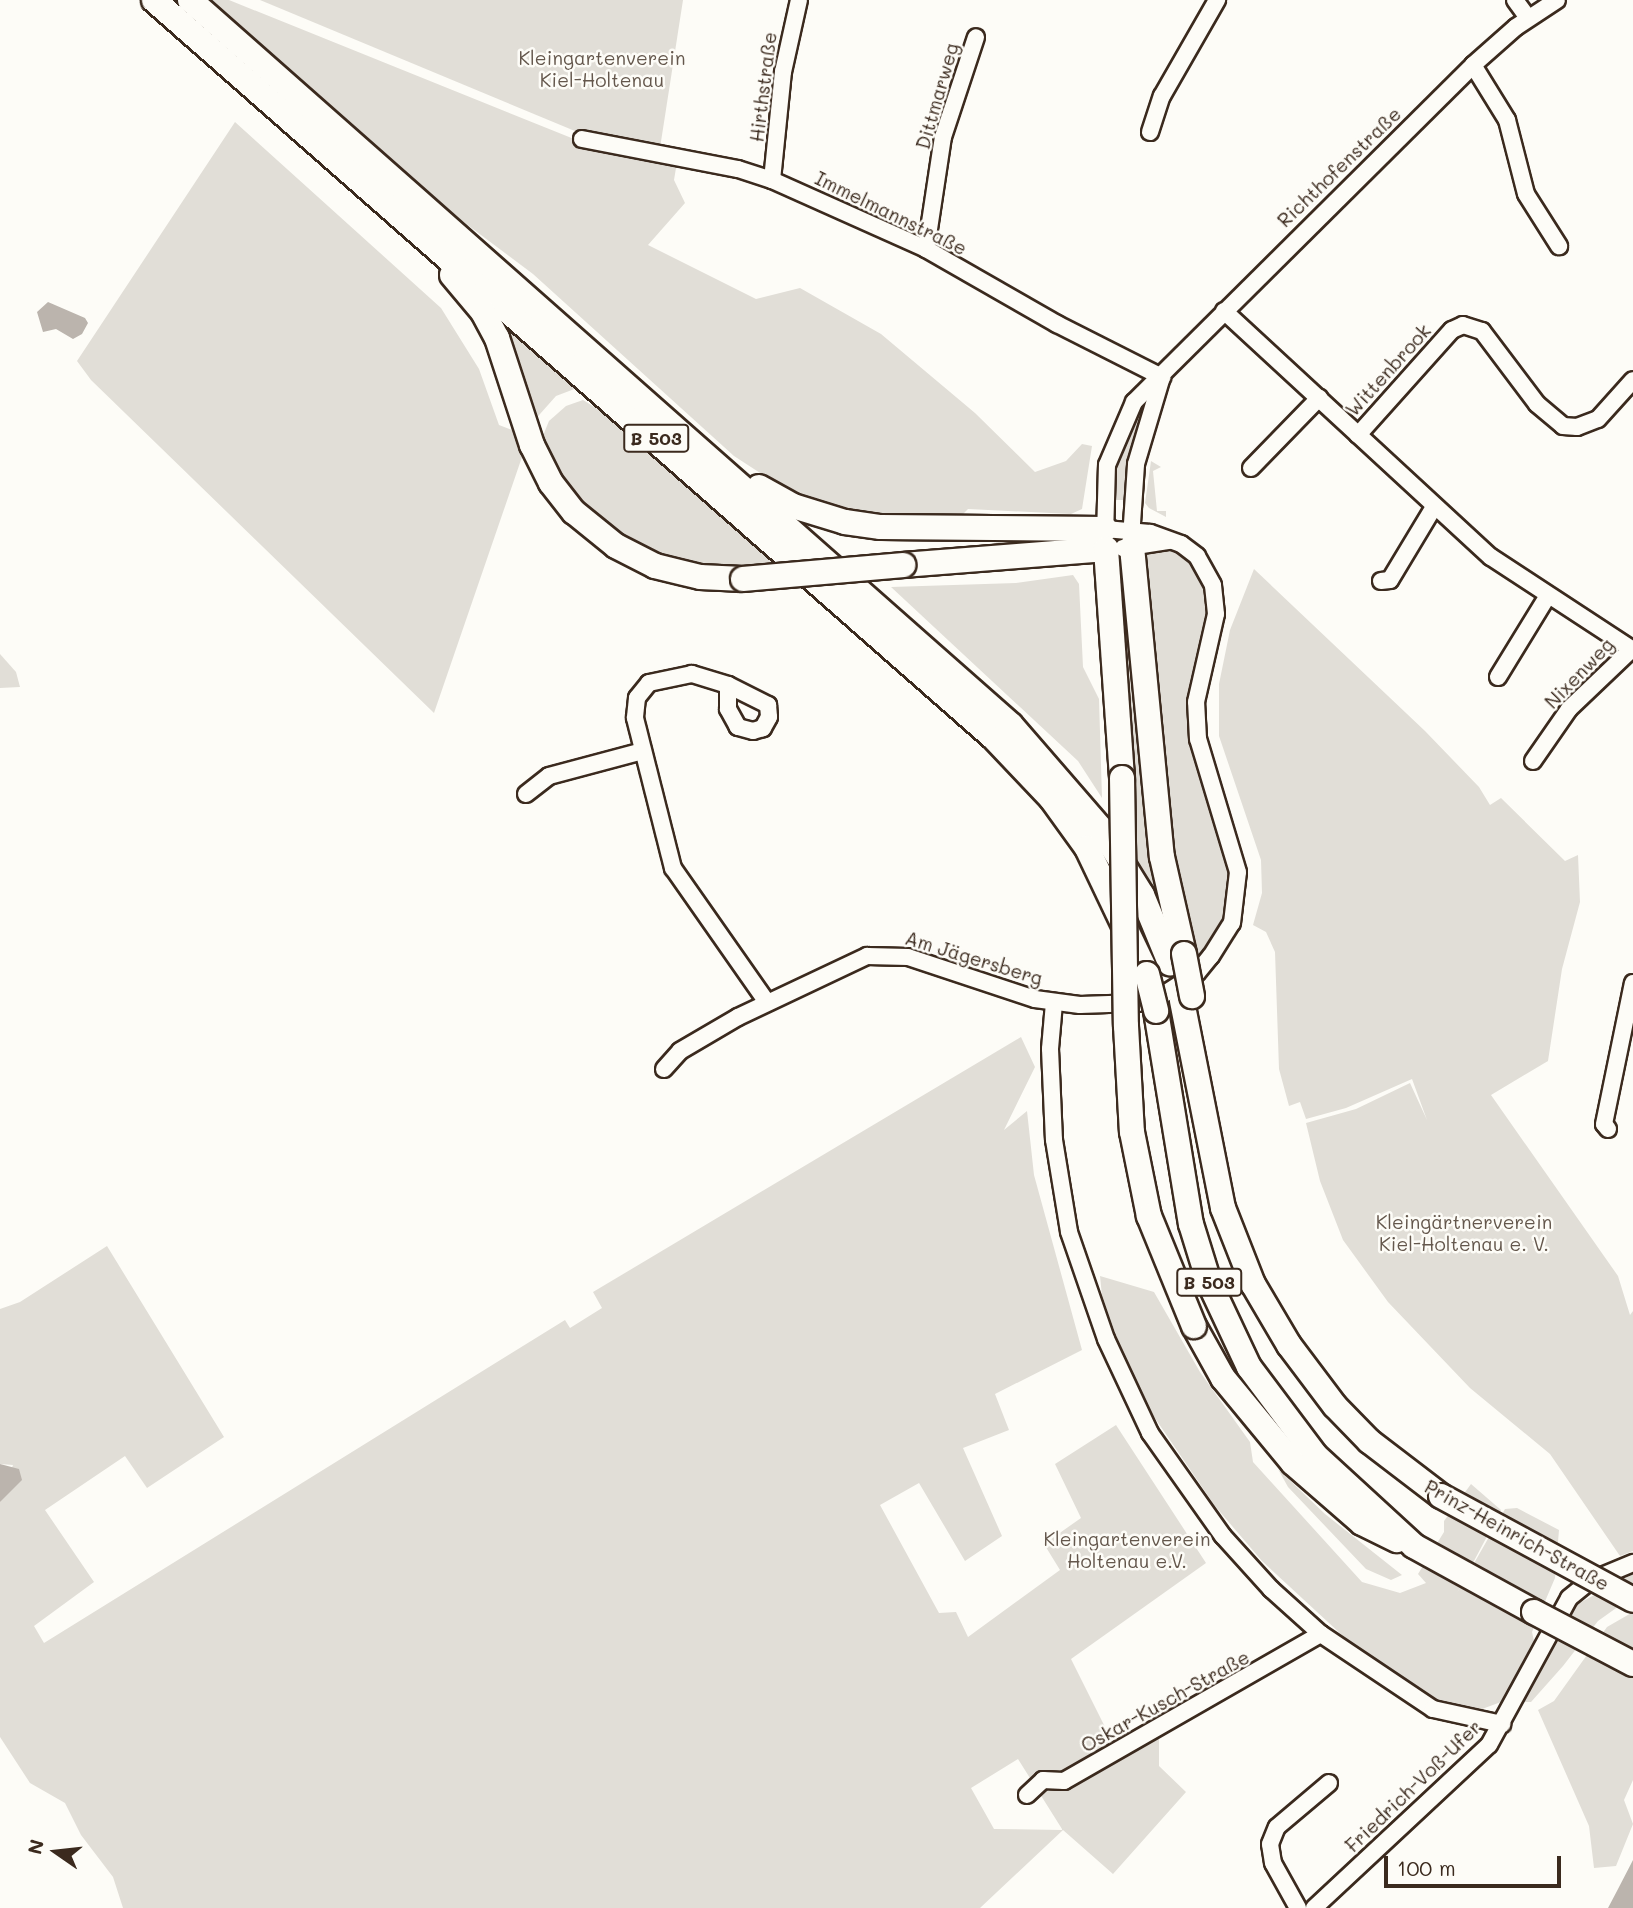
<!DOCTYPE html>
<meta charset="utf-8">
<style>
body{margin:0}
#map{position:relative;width:1633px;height:1908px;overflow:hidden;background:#fdfcf7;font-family:Mali,sans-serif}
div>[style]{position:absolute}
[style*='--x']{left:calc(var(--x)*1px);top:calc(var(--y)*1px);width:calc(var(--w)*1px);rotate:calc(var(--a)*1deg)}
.green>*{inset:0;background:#e1ded7}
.water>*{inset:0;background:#bbb4ad}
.roads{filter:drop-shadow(2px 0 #3b2a1e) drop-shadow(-2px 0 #3b2a1e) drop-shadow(0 2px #3b2a1e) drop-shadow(0 -2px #3b2a1e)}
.minor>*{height:16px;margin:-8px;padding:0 8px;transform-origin:8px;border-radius:8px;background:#fdfcf7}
.highway>*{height:24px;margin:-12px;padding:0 12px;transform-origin:12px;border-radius:12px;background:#fdfcf7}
.bridges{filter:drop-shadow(2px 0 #3b2a1e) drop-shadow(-2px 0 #3b2a1e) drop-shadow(0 2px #3b2a1e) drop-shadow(0 -2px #3b2a1e)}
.highway-bridge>*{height:24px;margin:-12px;padding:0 12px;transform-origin:12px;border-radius:12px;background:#fdfcf7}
span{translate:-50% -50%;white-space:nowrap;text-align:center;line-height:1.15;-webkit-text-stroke:5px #fdfcf7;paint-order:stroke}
.shield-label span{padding:2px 5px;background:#fdfcf7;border:2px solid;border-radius:5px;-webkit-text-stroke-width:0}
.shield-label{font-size:18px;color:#3b2a1e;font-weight:700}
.park-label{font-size:19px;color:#64574c}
.street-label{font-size:19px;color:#3b2a1e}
.north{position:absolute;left:21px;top:1817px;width:70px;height:70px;-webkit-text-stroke:5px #fdfcf7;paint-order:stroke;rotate:284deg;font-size:19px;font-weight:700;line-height:28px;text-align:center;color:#3b2a1e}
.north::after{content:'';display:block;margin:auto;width:24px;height:32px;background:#3b2a1e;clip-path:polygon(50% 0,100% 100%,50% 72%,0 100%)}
.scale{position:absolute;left:1384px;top:1856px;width:177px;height:32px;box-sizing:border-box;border:4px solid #3b2a1e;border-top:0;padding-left:9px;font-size:21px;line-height:24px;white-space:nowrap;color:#3b2a1e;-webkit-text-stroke:5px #fdfcf7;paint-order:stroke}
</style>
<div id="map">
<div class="green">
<i style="clip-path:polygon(203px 0,229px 0,589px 145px,677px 162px,674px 180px,685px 203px,648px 245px,756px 299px,800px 288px,881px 334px,975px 413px,1035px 472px,1066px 461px,1082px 444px,1092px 446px,1082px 509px,1071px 514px,968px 509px,961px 516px,894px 516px,829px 508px,785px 489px,734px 456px,533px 274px,465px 223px)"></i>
<i style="clip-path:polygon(260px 0,683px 0,660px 148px,587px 136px)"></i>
<i style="clip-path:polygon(235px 122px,441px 308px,479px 369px,499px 425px,512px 430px,522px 457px,434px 713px,91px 380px,77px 361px)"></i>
<i style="clip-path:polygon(470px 283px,585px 385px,556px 396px,532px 423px)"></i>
<i style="clip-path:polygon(583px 400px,609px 416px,775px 557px,774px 566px,693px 571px,631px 546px,568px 492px,542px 438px,549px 421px,566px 406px)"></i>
<i style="clip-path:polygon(1142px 404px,1146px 406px,1128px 461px,1123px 500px,1111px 500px,1115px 462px)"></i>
<i style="clip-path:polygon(1151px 461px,1161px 467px,1153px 471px,1157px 511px,1166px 511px,1166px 517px,1149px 508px,1145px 503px)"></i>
<i style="clip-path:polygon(1181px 544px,1213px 585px,1196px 702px,1237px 899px,1196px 973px,1184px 954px,1132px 547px)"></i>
<i style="clip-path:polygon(1119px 557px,1122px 558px,1167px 927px,1132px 868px,1115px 558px)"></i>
<i style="clip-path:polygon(1254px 569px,1425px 731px,1479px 787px,1490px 805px,1501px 798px,1565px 861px,1578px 855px,1580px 902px,1562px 969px,1548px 1061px,1491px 1095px,1618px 1276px,1630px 1315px,1633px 1311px,1633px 1551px,1620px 1556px,1550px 1454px,1470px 1388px,1388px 1302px,1343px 1240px,1320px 1181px,1306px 1123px,1356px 1109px,1410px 1083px,1427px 1120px,1412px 1079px,1346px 1108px,1306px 1119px,1300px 1102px,1289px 1106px,1279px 1069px,1275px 952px,1266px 932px,1253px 925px,1262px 893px,1261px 860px,1219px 736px,1219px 684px,1230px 630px)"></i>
<i style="clip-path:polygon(1073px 575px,1079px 584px,1083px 667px,1099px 699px,1102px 798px,1078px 761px,891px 587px,1016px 583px)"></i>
<i style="clip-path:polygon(0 654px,16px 672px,20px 687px,0 688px)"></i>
<i style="clip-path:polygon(evenodd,1021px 1037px,1035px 1067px,1004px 1130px,1027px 1111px,1034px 1175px,1082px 1350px,995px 1394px,1009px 1430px,963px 1448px,1002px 1536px,965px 1561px,919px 1483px,880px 1505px,939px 1613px,956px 1612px,968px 1637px,1060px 1570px,1044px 1544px,1081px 1518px,1055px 1464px,1116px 1425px,1206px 1563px,1071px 1659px,1115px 1747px,1124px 1753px,1159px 1738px,1159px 1766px,1186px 1792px,1113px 1874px,1063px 1830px,980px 1908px,123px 1908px,113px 1877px,81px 1835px,65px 1803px,30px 1783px,0 1737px,0 1502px,13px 1465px,0 1464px,0 1309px,20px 1302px,107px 1246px,224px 1437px,147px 1488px,125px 1456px,45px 1510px,94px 1582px,34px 1626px,44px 1643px,565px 1320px,570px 1328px,602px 1308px,593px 1292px,1021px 1037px,1018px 1759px,1062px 1829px,1062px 1830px,994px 1829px,971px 1788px,1018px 1759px)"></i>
<i style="clip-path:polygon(1100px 1276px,1154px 1292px,1200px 1372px,1250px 1442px,1253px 1462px,1362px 1582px,1400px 1593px,1426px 1583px,1418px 1574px,1444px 1532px,1444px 1521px,1471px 1484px,1501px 1510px,1457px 1593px,1505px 1509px,1517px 1508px,1559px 1530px,1555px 1578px,1532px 1632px,1534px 1641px,1501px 1702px,1482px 1709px,1441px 1702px,1356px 1648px,1262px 1561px,1215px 1506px,1148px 1408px,1124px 1358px,1102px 1296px)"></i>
<i style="clip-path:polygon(1278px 1469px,1325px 1514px,1402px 1575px,1391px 1580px,1366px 1569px,1288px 1487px)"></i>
<i style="clip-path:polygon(1633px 1574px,1633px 1596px,1598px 1621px,1563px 1666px,1531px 1702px,1524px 1702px,1574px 1606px)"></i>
<i style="clip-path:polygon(1633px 1612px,1633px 1780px,1624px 1800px,1633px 1824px,1616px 1866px,1594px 1868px,1589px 1826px,1538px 1710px,1554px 1701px,1607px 1627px)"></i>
</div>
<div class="water">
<i style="clip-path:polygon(48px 302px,85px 318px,88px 323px,82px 334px,73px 339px,56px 329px,43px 332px,37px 312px)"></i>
<i style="clip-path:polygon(0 1464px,19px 1469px,22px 1480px,0 1502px)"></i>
<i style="clip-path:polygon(1633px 1860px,1633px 1908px,1608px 1908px,1618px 1889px)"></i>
</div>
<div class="roads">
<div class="minor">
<i style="--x:1515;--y:0;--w:22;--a:54"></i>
<i style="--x:1473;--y:65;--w:65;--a:58.3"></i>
<i style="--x:1507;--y:120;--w:76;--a:75.6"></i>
<i style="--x:1526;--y:194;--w:62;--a:57.6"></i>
<i style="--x:1150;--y:132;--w:38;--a:-72"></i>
<i style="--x:1162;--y:96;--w:111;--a:-60.2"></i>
<i style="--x:582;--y:139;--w:159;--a:10.9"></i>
<i style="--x:738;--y:169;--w:36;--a:18"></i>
<i style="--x:772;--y:180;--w:169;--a:24.1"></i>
<i style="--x:926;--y:249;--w:151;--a:29.8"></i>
<i style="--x:1057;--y:324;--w:118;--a:26.8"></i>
<i style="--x:772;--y:180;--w:109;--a:-84.2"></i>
<i style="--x:783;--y:72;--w:74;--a:-77.5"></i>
<i style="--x:926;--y:249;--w:113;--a:-81.4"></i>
<i style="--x:943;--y:137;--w:105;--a:-71.7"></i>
<i style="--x:1224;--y:311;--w:363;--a:42.7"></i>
<i style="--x:1491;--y:557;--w:170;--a:33.2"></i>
<i style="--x:1358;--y:435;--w:141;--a:-48.2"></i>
<i style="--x:1452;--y:330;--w:12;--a:-24"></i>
<i style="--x:1463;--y:325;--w:20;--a:18"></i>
<i style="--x:1482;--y:331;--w:91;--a:53"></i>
<i style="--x:1537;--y:404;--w:34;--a:40"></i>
<i style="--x:1563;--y:426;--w:14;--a:4"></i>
<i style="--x:1577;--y:427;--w:22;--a:-21"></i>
<i style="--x:1598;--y:419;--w:52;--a:-48.1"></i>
<i style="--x:1251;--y:468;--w:98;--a:-45.8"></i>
<i style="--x:1105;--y:536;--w:71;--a:-88.4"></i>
<i style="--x:1107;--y:465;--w:69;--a:-66.8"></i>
<i style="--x:1134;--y:402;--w:478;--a:-44.8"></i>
<i style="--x:1473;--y:65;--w:57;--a:-41.5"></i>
<i style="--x:1516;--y:27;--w:49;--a:-33.4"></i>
<i style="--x:1131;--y:538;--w:74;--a:-86.1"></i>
<i style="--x:1136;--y:464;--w:91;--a:-73.4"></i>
<i style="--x:1123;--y:548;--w:47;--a:-8.7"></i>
<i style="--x:1381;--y:581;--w:9;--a:-6"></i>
<i style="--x:1390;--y:580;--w:85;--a:-58.9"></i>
<i style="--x:1498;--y:677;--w:94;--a:-58.5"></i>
<i style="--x:728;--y:685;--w:45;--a:26.6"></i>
<i style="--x:768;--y:705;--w:12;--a:85"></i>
<i style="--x:769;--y:717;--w:13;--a:119"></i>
<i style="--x:763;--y:728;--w:10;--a:163"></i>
<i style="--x:753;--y:731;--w:16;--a:-165"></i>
<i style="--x:738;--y:727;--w:21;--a:-119"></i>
<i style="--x:728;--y:709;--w:24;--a:-90"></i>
<i style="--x:728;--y:685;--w:38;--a:-163"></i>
<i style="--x:692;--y:674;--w:44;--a:168.2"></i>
<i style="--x:649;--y:683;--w:19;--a:129"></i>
<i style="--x:637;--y:698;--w:20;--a:96"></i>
<i style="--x:635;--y:718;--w:155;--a:75.8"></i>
<i style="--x:673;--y:868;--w:164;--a:55"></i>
<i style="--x:1533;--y:761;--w:63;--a:-55.3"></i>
<i style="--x:1569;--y:709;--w:87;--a:-43.6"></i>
<i style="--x:526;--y:794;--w:29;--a:-38"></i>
<i style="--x:549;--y:776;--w:97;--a:-14.9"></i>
<i style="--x:1054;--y:1003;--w:46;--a:95"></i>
<i style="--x:1050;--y:1049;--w:91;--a:87.5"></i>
<i style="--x:1054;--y:1140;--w:93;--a:80.7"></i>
<i style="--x:1069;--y:1232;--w:113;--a:70.9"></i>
<i style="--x:1106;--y:1339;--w:104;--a:64.9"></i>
<i style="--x:1150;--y:1433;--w:126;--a:54.7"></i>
<i style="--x:1223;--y:1536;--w:72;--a:47.8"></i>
<i style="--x:1271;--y:1589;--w:67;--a:42"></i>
<i style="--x:1321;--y:1634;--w:135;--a:33.8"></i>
<i style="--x:1433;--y:1709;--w:71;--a:12.3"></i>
<i style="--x:664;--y:1069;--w:24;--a:-48"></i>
<i style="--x:680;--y:1051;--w:67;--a:-30.4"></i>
<i style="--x:738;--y:1017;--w:143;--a:-25.3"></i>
<i style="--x:867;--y:956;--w:41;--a:1.4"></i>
<i style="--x:908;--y:957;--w:134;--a:18.3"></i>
<i style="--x:1035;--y:999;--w:45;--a:7.6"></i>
<i style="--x:1080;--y:1005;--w:58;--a:-2"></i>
<i style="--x:1138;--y:1003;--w:30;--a:-20"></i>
<i style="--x:1166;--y:993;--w:37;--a:-33"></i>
<i style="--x:1197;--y:973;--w:22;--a:-51"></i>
<i style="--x:1211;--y:956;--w:39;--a:-58"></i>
<i style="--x:1232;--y:923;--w:51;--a:-83.3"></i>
<i style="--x:1238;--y:872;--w:139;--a:-106.7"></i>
<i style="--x:1198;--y:739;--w:37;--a:-93"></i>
<i style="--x:1196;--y:702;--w:90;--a:-77.2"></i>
<i style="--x:1216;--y:614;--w:29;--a:-96"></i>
<i style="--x:1213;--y:585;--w:33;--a:-119"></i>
<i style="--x:1197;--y:556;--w:20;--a:-143"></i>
<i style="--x:1181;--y:544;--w:33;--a:-160"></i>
<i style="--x:1150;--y:533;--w:45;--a:-174.9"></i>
<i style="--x:1608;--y:1129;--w:6;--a:-129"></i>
<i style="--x:1604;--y:1124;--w:144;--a:-78.4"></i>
<i style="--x:1027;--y:1795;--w:22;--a:-43"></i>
<i style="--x:1043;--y:1780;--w:21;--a:3"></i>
<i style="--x:1064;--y:1781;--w:296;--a:-29.8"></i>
<i style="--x:1298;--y:1908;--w:51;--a:-119.1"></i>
<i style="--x:1273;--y:1863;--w:19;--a:-99"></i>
<i style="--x:1270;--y:1844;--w:18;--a:-68"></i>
<i style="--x:1277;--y:1827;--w:68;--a:-40.2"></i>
<i style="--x:1314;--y:1908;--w:239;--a:-43"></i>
<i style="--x:1489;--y:1745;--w:167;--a:-61.4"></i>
<i style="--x:1569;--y:1598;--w:27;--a:-39"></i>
<i style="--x:1590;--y:1581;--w:47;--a:-22.7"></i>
</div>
<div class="highway">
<i style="--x:154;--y:0;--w:1118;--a:41.3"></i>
<i style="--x:994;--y:738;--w:83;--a:46.5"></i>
<i style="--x:1051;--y:798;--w:62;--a:54.2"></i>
<i style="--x:1087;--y:848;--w:140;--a:64.5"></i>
<i style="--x:190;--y:0;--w:1095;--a:41.45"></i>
<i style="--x:1011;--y:725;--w:138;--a:49.1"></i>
<i style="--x:1101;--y:829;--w:78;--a:58.2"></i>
<i style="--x:1142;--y:895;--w:74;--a:67.6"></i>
<i style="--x:452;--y:275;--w:48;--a:50"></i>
<i style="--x:483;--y:312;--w:30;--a:62"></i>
<i style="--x:497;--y:338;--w:113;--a:71.9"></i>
<i style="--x:532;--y:445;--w:42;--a:63.4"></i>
<i style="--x:551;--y:483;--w:37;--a:52"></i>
<i style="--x:574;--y:512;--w:54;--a:39"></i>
<i style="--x:616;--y:546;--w:44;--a:27.1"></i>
<i style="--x:655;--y:566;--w:46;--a:13.7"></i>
<i style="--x:700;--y:577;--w:43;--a:2.7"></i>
<i style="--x:759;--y:487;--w:39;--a:29"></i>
<i style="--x:793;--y:506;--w:54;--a:17.1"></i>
<i style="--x:845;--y:522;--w:36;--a:8"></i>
<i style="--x:881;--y:527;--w:224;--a:0.5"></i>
<i style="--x:1132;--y:547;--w:311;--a:84.5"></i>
<i style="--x:1162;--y:857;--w:99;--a:77.2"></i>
<i style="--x:903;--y:565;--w:204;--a:-4.5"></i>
<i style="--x:1106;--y:549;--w:230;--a:86"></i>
<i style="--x:1182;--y:1001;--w:211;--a:78.8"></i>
<i style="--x:1223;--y:1208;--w:82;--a:68.5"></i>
<i style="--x:1253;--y:1284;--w:71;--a:59.5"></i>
<i style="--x:1289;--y:1345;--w:76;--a:53"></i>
<i style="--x:1335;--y:1406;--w:49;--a:45.8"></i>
<i style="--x:1369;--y:1441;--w:91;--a:37.4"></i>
<i style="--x:1156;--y:1011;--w:216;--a:80.7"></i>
<i style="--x:1191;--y:1224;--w:61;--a:72.8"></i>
<i style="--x:1209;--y:1282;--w:94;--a:64.8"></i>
<i style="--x:1249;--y:1367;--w:110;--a:53.1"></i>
<i style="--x:1315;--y:1455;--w:134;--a:42.6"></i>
<i style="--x:1414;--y:1546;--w:137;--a:28.8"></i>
<i style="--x:1194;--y:1326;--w:60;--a:60.9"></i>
<i style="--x:1223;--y:1378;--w:110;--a:50.5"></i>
<i style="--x:1293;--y:1463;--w:91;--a:41"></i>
<i style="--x:1362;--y:1523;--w:39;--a:26"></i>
</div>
</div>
<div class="bridges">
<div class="highway-bridge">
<i style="--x:743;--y:579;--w:161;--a:-5"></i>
<i style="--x:1122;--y:778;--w:248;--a:89.1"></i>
<i style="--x:1126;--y:1026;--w:106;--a:86.8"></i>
<i style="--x:1132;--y:1132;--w:86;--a:78.6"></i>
<i style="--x:1149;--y:1216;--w:119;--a:67.8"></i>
<i style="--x:1184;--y:954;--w:43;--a:79.2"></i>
<i style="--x:1147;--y:974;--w:38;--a:76"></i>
<i style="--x:1441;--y:1496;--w:218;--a:28.4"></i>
<i style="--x:1534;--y:1612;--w:112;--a:27.7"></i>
</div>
</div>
<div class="shield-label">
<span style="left:656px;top:438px">B 503</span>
<span style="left:1209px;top:1282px">B 503</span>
</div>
<div class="park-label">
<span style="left:602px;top:69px">Kleingartenverein<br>Kiel-Holtenau</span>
<span style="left:1464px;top:1233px">Kleingärtnerverein<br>Kiel-Holtenau e. V.</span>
<span style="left:1127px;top:1550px">Kleingartenverein<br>Holtenau e.V.</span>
</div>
<div class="street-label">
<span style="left:763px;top:87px;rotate:-83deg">Hirthstraße</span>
<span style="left:937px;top:96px;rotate:-74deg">Dittmarweg</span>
<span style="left:1339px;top:167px;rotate:-44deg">Richthofenstraße</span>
<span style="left:891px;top:213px;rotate:26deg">Immelmannstraße</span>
<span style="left:1388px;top:370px;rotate:-48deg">Wittenbrook</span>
<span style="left:1579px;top:673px;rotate:-46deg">Nixenweg</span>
<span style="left:974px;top:958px;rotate:17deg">Am Jägersberg</span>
<span style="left:1517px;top:1535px;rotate:29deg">Prinz-Heinrich-Straße</span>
<span style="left:1165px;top:1701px;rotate:-29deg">Oskar-Kusch-Straße</span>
<span style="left:1413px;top:1786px;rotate:-44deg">Friedrich-Voß-Ufer</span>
</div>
<div class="north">N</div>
<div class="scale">100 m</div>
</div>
